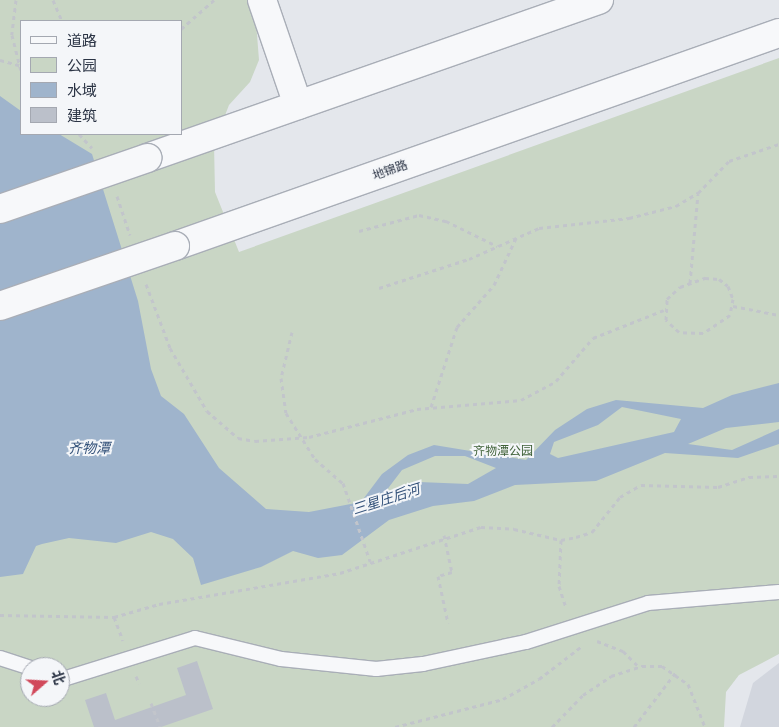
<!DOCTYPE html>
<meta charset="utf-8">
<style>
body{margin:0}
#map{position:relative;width:779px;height:727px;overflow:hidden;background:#e4e7ec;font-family:Commissioner,"Noto Sans SC",sans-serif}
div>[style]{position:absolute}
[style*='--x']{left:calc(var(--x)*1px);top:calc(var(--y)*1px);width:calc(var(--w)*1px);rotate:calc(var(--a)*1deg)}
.built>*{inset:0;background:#d2d6de}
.green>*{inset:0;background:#c9d6c5}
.water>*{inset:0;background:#9fb4cc}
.building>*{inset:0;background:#bbc0ca}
.path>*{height:3px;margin-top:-1.5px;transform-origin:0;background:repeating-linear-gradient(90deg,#c2c5cb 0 4px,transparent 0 8px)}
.roads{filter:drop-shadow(1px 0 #a9aeb7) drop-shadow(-1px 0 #a9aeb7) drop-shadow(0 1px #a9aeb7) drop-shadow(0 -1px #a9aeb7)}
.service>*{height:14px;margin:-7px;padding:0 7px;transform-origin:7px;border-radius:7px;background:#f7f8fa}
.tertiary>*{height:28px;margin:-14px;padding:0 14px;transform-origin:14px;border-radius:14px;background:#f7f8fa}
.bridges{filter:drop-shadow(1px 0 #a9aeb7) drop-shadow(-1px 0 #a9aeb7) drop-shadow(0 1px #a9aeb7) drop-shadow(0 -1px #a9aeb7)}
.tertiary-bridge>*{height:28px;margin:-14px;padding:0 14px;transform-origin:14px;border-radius:14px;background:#f7f8fa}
span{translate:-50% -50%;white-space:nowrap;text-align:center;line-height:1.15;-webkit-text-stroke:4px #f4f6f9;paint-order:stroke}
.street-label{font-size:12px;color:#2b3445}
.park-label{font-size:12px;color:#3f6138}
.water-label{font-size:14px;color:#34527a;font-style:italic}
.legend{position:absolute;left:20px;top:20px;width:162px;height:115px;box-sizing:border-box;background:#f4f6f9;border:1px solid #a4a8b1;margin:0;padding:6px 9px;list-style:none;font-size:15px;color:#2b3445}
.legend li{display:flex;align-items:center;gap:10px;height:25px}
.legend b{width:25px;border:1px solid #a4a8b1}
.north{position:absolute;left:20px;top:657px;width:50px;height:50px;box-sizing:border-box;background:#f4f6f9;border:1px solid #a4a8b1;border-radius:50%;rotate:71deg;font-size:14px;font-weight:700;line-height:20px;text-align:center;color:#2b3445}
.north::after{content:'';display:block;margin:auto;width:18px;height:22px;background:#d1495b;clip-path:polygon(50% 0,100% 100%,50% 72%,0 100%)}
</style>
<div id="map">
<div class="built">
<i style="clip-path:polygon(779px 663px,779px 727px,740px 727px,753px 683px)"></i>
</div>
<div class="green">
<i style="clip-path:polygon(evenodd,0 0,249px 0,256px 22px,259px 60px,250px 82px,229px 105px,214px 144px,215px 192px,239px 252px,779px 58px,779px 654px,739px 675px,726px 692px,724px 727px,0 727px,0 0,21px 21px,181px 21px,181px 134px,21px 134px,21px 21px,0 0,30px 667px,60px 667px,60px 697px,30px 697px,30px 667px)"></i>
</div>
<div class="water">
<i style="clip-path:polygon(evenodd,0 96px,21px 111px,21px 134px,59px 134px,92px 154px,138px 301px,151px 369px,161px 396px,184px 414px,219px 468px,266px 509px,309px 512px,361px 502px,382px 474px,408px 455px,434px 445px,526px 460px,555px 430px,587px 409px,616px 400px,703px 408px,732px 395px,779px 383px,779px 422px,726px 428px,688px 444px,732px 450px,779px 429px,779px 444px,738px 458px,665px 453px,596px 481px,515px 485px,474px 501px,433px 506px,389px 520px,342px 555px,318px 558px,293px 551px,261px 567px,201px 585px,193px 558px,173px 539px,151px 532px,116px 543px,69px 538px,42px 544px,36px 546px,23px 574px,0 577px,0 96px,622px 407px,681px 419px,674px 432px,558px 458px,550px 454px,554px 442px,598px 425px,622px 407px,0 96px,435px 456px,465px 456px,496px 468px,468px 484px,419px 482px,373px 508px,402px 470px,435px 456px)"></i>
</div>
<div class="building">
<i style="clip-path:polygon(197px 661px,213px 709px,161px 727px,94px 727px,85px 700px,106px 693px,115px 720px,186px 695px,177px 668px)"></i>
</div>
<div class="path">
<i style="--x:16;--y:0;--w:35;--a:97"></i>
<i style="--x:12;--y:35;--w:36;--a:76"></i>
<i style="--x:53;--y:0;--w:23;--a:67"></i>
<i style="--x:181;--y:29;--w:44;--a:-41.3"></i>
<i style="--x:0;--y:60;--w:20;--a:15"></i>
<i style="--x:79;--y:134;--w:19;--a:47"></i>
<i style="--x:117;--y:196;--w:41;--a:71.6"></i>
<i style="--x:359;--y:231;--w:62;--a:-14.9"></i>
<i style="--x:419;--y:215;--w:28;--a:13"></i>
<i style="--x:446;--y:221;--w:57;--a:26.1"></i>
<i style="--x:705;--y:278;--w:14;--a:4"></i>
<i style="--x:719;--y:279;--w:11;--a:38"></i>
<i style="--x:728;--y:286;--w:14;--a:69"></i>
<i style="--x:733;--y:299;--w:16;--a:101"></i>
<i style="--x:730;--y:315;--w:32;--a:146"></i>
<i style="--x:703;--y:333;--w:24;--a:-178"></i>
<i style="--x:679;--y:332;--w:18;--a:-137"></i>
<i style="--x:666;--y:320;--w:21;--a:-87"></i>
<i style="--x:667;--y:299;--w:18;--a:-43"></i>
<i style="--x:680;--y:287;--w:27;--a:-20"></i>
<i style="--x:690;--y:283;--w:89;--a:-84.9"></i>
<i style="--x:146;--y:284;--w:68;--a:69.4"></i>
<i style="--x:170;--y:348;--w:73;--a:59.6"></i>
<i style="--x:207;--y:411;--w:41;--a:41.1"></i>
<i style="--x:238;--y:438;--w:17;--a:10"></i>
<i style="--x:255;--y:441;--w:54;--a:-4.2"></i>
<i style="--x:309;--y:437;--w:112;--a:-14.5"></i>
<i style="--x:417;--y:409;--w:104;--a:-4.9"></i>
<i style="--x:521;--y:400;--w:40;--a:-28"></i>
<i style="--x:556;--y:381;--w:57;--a:-49.3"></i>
<i style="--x:593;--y:338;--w:76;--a:-21.5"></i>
<i style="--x:379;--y:288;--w:95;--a:-17.9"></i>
<i style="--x:469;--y:259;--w:77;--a:-23.9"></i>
<i style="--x:539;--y:228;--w:91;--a:-6.3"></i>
<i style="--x:629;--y:218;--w:49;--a:-14.3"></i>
<i style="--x:676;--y:206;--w:26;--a:-31"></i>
<i style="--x:698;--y:193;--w:45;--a:-45.9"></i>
<i style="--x:729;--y:161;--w:53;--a:-18.8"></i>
<i style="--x:733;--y:306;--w:47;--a:11.1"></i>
<i style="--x:292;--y:332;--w:47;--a:103.4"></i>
<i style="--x:281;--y:378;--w:35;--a:82"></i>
<i style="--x:286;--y:413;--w:54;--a:57.8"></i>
<i style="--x:315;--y:459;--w:37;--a:41"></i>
<i style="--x:343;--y:483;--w:83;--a:70.9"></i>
<i style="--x:431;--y:407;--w:84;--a:-72"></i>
<i style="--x:457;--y:327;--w:56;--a:-48.6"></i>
<i style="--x:494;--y:285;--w:54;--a:-64.9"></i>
<i style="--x:444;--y:535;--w:38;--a:78"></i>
<i style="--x:452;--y:572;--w:15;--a:164"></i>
<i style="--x:438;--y:576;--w:48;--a:78"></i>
<i style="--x:561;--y:540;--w:46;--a:92.5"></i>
<i style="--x:559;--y:586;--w:23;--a:72"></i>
<i style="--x:0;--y:615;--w:114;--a:1"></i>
<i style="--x:114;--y:617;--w:47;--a:-16.1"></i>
<i style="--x:159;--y:604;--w:184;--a:-9.7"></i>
<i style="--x:340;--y:573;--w:148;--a:-18.1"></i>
<i style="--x:481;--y:527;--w:33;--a:3"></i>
<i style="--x:514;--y:529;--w:48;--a:13.2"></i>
<i style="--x:561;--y:540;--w:15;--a:-11"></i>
<i style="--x:576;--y:537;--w:17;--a:-17"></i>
<i style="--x:592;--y:532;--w:45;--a:-51.3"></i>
<i style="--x:620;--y:497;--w:24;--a:-30"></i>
<i style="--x:641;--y:485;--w:77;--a:1.5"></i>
<i style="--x:718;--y:487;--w:33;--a:-18"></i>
<i style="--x:749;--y:477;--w:30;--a:-2"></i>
<i style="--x:114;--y:617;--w:25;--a:69"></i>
<i style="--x:597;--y:641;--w:28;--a:21"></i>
<i style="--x:623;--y:651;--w:23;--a:45"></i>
<i style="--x:136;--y:676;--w:8;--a:67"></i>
<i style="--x:151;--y:703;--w:26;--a:69"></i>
<i style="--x:395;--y:727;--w:112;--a:-14.5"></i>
<i style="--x:503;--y:699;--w:41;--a:-29.1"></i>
<i style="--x:539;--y:679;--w:54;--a:-37.5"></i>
<i style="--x:552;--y:727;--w:45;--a:-45.9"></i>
<i style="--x:583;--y:695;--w:34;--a:-34"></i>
<i style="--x:611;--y:676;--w:33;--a:-18"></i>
<i style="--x:642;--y:666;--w:20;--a:0"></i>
<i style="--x:662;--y:666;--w:32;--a:35"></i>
<i style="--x:688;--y:684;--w:46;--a:68.4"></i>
<i style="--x:634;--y:727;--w:69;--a:-52.6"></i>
</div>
<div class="roads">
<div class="service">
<i style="--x:0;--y:658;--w:32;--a:18"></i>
<i style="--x:60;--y:680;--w:141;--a:-17.3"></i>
<i style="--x:195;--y:638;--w:89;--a:13.7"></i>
<i style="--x:281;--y:659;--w:96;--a:6"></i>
<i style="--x:376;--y:669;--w:47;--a:-6.1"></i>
<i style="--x:423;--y:664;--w:105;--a:-12.1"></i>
<i style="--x:526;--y:642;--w:128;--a:-17.7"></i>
<i style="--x:648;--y:603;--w:131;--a:-4.8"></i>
</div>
<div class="tertiary">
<i style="--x:262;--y:0;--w:111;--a:71.1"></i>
<i style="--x:147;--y:158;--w:479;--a:-19.3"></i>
<i style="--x:175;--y:246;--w:640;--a:-19.43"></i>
</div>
</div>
<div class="bridges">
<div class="tertiary-bridge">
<i style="--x:0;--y:209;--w:156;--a:-19.1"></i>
<i style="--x:0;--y:306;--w:185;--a:-18.9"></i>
</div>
</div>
<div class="street-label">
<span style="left:390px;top:170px;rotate:-19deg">地锦路</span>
</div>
<div class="park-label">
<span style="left:503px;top:451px">齐物潭公园</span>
</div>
<div class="water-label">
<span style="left:89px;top:448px">齐物潭</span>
<span style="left:386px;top:499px;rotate:-18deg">三星庄后河</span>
</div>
<ul class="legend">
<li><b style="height:6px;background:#f7f8fa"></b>道路</li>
<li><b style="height:14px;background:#c9d6c5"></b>公园</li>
<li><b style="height:14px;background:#9fb4cc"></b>水域</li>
<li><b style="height:14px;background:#bbc0ca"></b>建筑</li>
</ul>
<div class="north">北</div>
</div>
